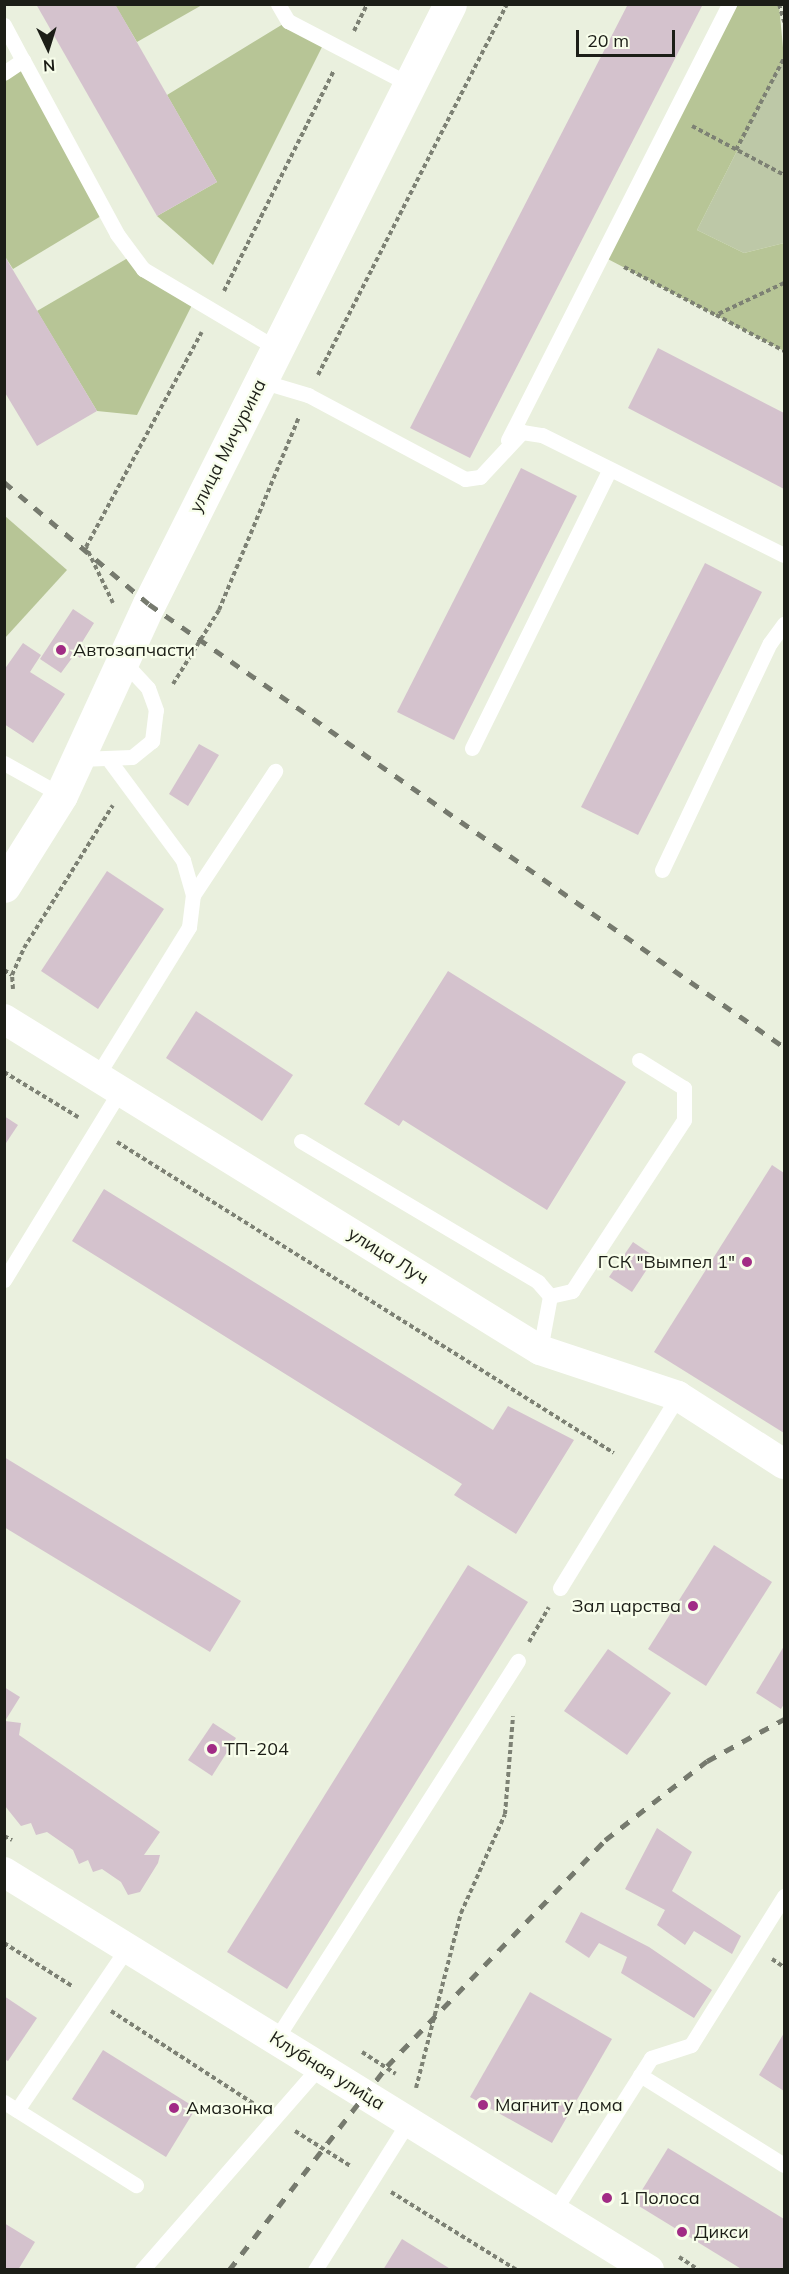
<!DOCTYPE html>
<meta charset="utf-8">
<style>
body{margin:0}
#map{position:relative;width:789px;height:2274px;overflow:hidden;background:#eaf0de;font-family:Mulish,sans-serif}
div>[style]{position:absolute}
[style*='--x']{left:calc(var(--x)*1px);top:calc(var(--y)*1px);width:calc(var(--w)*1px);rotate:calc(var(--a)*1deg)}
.green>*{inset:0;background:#bdc8a7}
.forest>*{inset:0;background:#b7c596}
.building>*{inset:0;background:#d4c2cd}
.path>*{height:4px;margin-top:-2px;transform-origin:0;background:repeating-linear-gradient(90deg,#7d8174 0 4.5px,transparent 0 7.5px)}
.service>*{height:15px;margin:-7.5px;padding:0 7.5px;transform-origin:7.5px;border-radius:7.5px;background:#fff}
.minor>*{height:30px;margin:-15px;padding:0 15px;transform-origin:15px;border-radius:15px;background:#fff}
.secondary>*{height:33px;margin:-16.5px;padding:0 16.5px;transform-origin:16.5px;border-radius:16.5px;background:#fff}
.rail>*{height:4.5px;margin-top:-2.25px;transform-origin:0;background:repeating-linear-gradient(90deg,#767a6e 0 10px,transparent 0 20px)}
.dots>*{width:16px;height:16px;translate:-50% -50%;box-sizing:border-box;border:3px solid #f8feeb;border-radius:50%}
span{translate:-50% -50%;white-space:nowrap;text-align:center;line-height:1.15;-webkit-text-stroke:4.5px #f8feeb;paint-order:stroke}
.street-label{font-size:18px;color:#1c1e17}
.poi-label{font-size:18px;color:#1c1e17}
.left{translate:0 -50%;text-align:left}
.right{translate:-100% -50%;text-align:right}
.frame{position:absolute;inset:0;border:6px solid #1c1e17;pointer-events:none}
.north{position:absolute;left:18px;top:18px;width:60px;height:60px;-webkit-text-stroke:4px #f8feeb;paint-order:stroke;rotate:176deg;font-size:16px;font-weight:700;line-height:24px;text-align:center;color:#1c1e17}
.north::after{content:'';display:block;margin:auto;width:21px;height:27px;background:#1c1e17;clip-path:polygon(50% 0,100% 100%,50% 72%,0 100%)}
.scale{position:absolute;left:576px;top:30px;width:99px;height:27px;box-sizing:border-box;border:3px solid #1c1e17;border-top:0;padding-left:8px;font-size:18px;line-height:21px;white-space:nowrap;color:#1c1e17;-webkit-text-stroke:4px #f8feeb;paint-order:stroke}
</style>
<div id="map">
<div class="green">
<i style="clip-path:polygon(784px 58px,784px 243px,744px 253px,697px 230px)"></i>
</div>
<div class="forest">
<i style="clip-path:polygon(115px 5px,202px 5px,137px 42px)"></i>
<i style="clip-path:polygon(729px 5px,779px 5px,784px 58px,697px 230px,744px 253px,784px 243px,784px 351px,602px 256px)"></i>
<i style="clip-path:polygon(288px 21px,325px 41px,213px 265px,157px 216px,217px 182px,167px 95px)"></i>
<i style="clip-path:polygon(23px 60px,106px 213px,13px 269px,4px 255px,4px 73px)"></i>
<i style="clip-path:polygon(133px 255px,194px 301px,137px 415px,97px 411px,37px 311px)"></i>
<i style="clip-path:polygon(5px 516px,67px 570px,5px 638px)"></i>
</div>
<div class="building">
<i style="clip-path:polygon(36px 4px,115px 4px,217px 182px,157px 216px)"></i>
<i style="clip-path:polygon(628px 4px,703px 4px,470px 458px,410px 428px)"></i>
<i style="clip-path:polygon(4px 255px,97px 411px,37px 446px,4px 391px)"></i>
<i style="clip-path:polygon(658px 348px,784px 413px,784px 489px,628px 408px)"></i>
<i style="clip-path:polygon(521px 468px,577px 496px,454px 740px,397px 712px)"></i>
<i style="clip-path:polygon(705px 563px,762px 592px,638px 835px,581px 807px)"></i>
<i style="clip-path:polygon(73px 609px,94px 623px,81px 644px,87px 648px,80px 658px,75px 654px,61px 673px,40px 659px)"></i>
<i style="clip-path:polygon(23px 643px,41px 655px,30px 672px,65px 694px,33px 743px,4px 724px,4px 670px)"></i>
<i style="clip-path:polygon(199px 744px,219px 755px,188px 806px,169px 794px)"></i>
<i style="clip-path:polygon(107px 871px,164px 909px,98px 1009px,41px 971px)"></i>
<i style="clip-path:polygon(448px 971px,626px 1082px,547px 1210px,403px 1120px,399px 1126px,364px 1104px)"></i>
<i style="clip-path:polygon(196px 1011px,293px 1075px,262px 1121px,166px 1058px)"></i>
<i style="clip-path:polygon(4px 1116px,18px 1125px,4px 1146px)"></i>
<i style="clip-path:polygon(772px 1165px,784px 1173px,784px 1433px,654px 1352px)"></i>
<i style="clip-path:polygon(104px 1189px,493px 1430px,508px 1406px,574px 1440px,516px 1534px,454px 1495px,462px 1484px,72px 1241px)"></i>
<i style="clip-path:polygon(633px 1242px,655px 1257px,632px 1292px,609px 1277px)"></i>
<i style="clip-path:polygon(4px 1457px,241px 1601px,210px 1652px,4px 1527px)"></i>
<i style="clip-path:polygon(714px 1545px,772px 1582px,706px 1686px,648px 1649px)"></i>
<i style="clip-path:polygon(468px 1565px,528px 1602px,287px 1989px,227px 1952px)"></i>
<i style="clip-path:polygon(784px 1646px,784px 1704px,781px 1709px,756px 1693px)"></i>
<i style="clip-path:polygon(608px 1649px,671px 1693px,627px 1755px,564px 1711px)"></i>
<i style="clip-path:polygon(4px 1687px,20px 1697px,5px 1721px,21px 1723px,19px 1735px,160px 1832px,144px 1855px,160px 1855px,158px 1863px,140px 1892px,128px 1895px,121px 1882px,102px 1869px,93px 1872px,88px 1860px,79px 1864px,73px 1850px,47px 1832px,36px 1835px,31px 1823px,21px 1826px,5px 1806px)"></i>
<i style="clip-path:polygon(213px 1723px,236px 1738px,212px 1776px,188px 1760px)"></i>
<i style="clip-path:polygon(657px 1828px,692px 1852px,672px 1891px,741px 1936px,732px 1954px,694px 1931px,685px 1945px,657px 1925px,665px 1910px,625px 1889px)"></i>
<i style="clip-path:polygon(581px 1912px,649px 1947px,712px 1990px,694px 2018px,621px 1973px,627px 1957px,599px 1943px,589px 1958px,565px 1942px)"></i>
<i style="clip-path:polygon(530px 1992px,612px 2039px,552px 2143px,470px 2097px)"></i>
<i style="clip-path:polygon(4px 1996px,37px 2018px,8px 2061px,4px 2059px)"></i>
<i style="clip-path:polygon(784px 2033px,784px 2091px,759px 2075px)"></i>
<i style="clip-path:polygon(103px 2050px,196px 2108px,166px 2157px,72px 2099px)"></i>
<i style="clip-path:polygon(668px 2148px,784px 2219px,784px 2270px,743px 2270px,634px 2203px)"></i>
<i style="clip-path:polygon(4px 2223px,35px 2242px,18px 2270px,4px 2270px)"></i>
<i style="clip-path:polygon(402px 2239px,452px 2270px,383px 2270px)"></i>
</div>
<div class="path">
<i style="--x:779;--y:4;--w:19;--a:74"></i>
<i style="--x:354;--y:31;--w:30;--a:-64"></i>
<i style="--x:692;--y:126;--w:104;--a:28"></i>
<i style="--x:736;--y:150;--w:104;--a:-62.4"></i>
<i style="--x:624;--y:267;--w:104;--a:27.6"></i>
<i style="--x:784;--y:283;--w:75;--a:154.8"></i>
<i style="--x:716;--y:315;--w:77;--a:27.9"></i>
<i style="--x:224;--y:291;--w:245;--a:-63.5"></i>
<i style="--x:318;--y:375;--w:416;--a:-63"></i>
<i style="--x:113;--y:603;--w:62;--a:-115.7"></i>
<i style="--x:86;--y:547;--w:244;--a:-61.7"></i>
<i style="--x:173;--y:684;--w:87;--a:-58.1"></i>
<i style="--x:219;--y:610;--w:209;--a:-67.5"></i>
<i style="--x:4;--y:970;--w:9;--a:32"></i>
<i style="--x:13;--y:989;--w:14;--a:-94"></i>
<i style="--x:12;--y:975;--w:30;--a:-66"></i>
<i style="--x:24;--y:948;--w:168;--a:-58.1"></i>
<i style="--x:4;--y:1072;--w:87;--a:31.3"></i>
<i style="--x:117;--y:1142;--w:586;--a:32.04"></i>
<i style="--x:529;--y:1642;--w:40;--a:-60.3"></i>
<i style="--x:4;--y:1836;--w:9;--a:27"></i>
<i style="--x:4;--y:1943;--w:80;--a:32.3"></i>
<i style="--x:772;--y:1959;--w:14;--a:34"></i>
<i style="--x:111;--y:2011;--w:173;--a:33"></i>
<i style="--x:362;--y:2052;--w:40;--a:32.9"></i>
<i style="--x:416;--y:2088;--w:181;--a:-75.6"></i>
<i style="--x:461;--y:1913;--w:108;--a:-66"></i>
<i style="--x:505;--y:1814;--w:98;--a:-85.3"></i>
<i style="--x:295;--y:2131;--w:67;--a:32.3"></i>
<i style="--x:391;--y:2192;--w:148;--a:31.8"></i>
<i style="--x:679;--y:2257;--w:24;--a:33"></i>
</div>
<div class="service">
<i style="--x:278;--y:4;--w:20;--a:60"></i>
<i style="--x:288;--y:21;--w:136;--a:27.5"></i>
<i style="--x:4;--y:25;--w:40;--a:62"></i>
<i style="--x:23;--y:60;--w:23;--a:146"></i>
<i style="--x:23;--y:60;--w:198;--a:61.6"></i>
<i style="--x:117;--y:234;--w:44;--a:53.4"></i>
<i style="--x:143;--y:269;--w:157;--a:30.7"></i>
<i style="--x:261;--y:381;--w:49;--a:16.6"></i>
<i style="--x:308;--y:395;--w:178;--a:28.1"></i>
<i style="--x:465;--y:479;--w:15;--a:-8"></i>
<i style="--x:480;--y:477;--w:62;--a:-47"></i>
<i style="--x:522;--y:432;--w:20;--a:9"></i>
<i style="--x:542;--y:435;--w:270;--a:26.4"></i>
<i style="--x:508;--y:440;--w:489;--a:-63.1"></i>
<i style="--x:472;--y:748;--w:311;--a:-63.7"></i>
<i style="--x:79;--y:759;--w:53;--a:-2.2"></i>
<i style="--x:132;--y:757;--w:26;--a:-39"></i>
<i style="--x:152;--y:741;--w:31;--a:-83"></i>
<i style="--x:156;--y:710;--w:23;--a:-110"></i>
<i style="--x:148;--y:688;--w:34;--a:-133"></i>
<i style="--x:4;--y:763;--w:65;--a:29.3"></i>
<i style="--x:662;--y:870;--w:251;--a:-64.6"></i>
<i style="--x:770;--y:643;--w:24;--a:-54"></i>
<i style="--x:193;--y:895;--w:149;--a:-56.5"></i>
<i style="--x:97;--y:1076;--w:175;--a:-58.3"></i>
<i style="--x:189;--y:927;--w:32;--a:-83"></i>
<i style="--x:193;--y:895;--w:36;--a:-106"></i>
<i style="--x:183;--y:860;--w:124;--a:-126.5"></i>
<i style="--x:301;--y:1141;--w:276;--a:30.7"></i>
<i style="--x:538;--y:1282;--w:18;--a:49"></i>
<i style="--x:550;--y:1296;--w:55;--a:100.5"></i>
<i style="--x:4;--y:1280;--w:222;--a:-58.5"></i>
<i style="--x:550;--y:1296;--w:23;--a:-13"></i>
<i style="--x:572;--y:1291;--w:204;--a:-56.8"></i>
<i style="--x:684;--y:1120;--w:32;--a:-90"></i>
<i style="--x:684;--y:1088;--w:53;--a:-148.1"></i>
<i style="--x:560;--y:1588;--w:225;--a:-58.4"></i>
<i style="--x:276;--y:2039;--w:449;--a:-57.4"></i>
<i style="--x:640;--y:2075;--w:170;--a:32"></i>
<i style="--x:4;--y:2102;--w:156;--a:32.2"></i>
<i style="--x:17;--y:2110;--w:196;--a:-55.8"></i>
<i style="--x:554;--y:2211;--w:181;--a:-57.6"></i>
<i style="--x:651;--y:2058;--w:42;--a:-18"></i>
<i style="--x:691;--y:2045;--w:176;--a:-58"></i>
<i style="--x:142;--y:2270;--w:271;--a:-48.9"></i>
<i style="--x:315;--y:2270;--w:176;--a:-57.8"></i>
</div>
<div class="minor">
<i style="--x:4;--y:1019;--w:630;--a:31.7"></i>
<i style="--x:540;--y:1350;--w:145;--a:18.4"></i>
<i style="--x:678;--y:1396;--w:126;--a:32.7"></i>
<i style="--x:4;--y:1872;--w:758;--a:31.68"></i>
</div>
<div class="secondary">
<i style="--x:4;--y:886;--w:107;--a:-57.9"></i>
<i style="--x:61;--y:795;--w:210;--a:-65.3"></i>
<i style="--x:149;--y:604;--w:671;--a:-63.36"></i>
</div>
<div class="rail">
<i style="--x:4;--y:482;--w:189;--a:40.1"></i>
<i style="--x:149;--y:604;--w:774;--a:34.9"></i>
<i style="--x:229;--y:2270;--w:258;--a:-52.2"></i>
<i style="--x:387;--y:2066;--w:314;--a:-46"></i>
<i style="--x:605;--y:1840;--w:129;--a:-37.8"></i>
<i style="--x:707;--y:1761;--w:88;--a:-28.6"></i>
</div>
<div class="dots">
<i style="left:61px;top:650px;background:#a12c85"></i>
<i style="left:747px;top:1262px;background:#a12c85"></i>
<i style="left:693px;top:1606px;background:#a12c85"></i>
<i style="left:212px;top:1749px;background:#a12c85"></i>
<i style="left:483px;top:2105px;background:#a12c85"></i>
<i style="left:174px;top:2108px;background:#a12c85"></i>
<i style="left:607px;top:2198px;background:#a12c85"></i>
<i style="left:682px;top:2232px;background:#a12c85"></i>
</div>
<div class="street-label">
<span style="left:228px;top:446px;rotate:-63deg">улица Мичурина</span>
<span style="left:388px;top:1256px;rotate:32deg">улица Луч</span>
<span style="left:327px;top:2071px;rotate:32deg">Клубная улица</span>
</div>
<div class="poi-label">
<span class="left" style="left:73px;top:650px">Автозапчасти</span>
<span class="right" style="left:735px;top:1262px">ГСК "Вымпел 1"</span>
<span class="right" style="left:681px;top:1606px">Зал царства</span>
<span class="left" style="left:224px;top:1749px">ТП-204</span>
<span class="left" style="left:495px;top:2105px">Магнит у дома</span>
<span class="left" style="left:186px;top:2108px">Амазонка</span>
<span class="left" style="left:619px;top:2198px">1 Полоса</span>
<span class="left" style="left:694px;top:2232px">Дикси</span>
</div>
<div class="frame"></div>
<div class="north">N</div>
<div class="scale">20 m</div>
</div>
